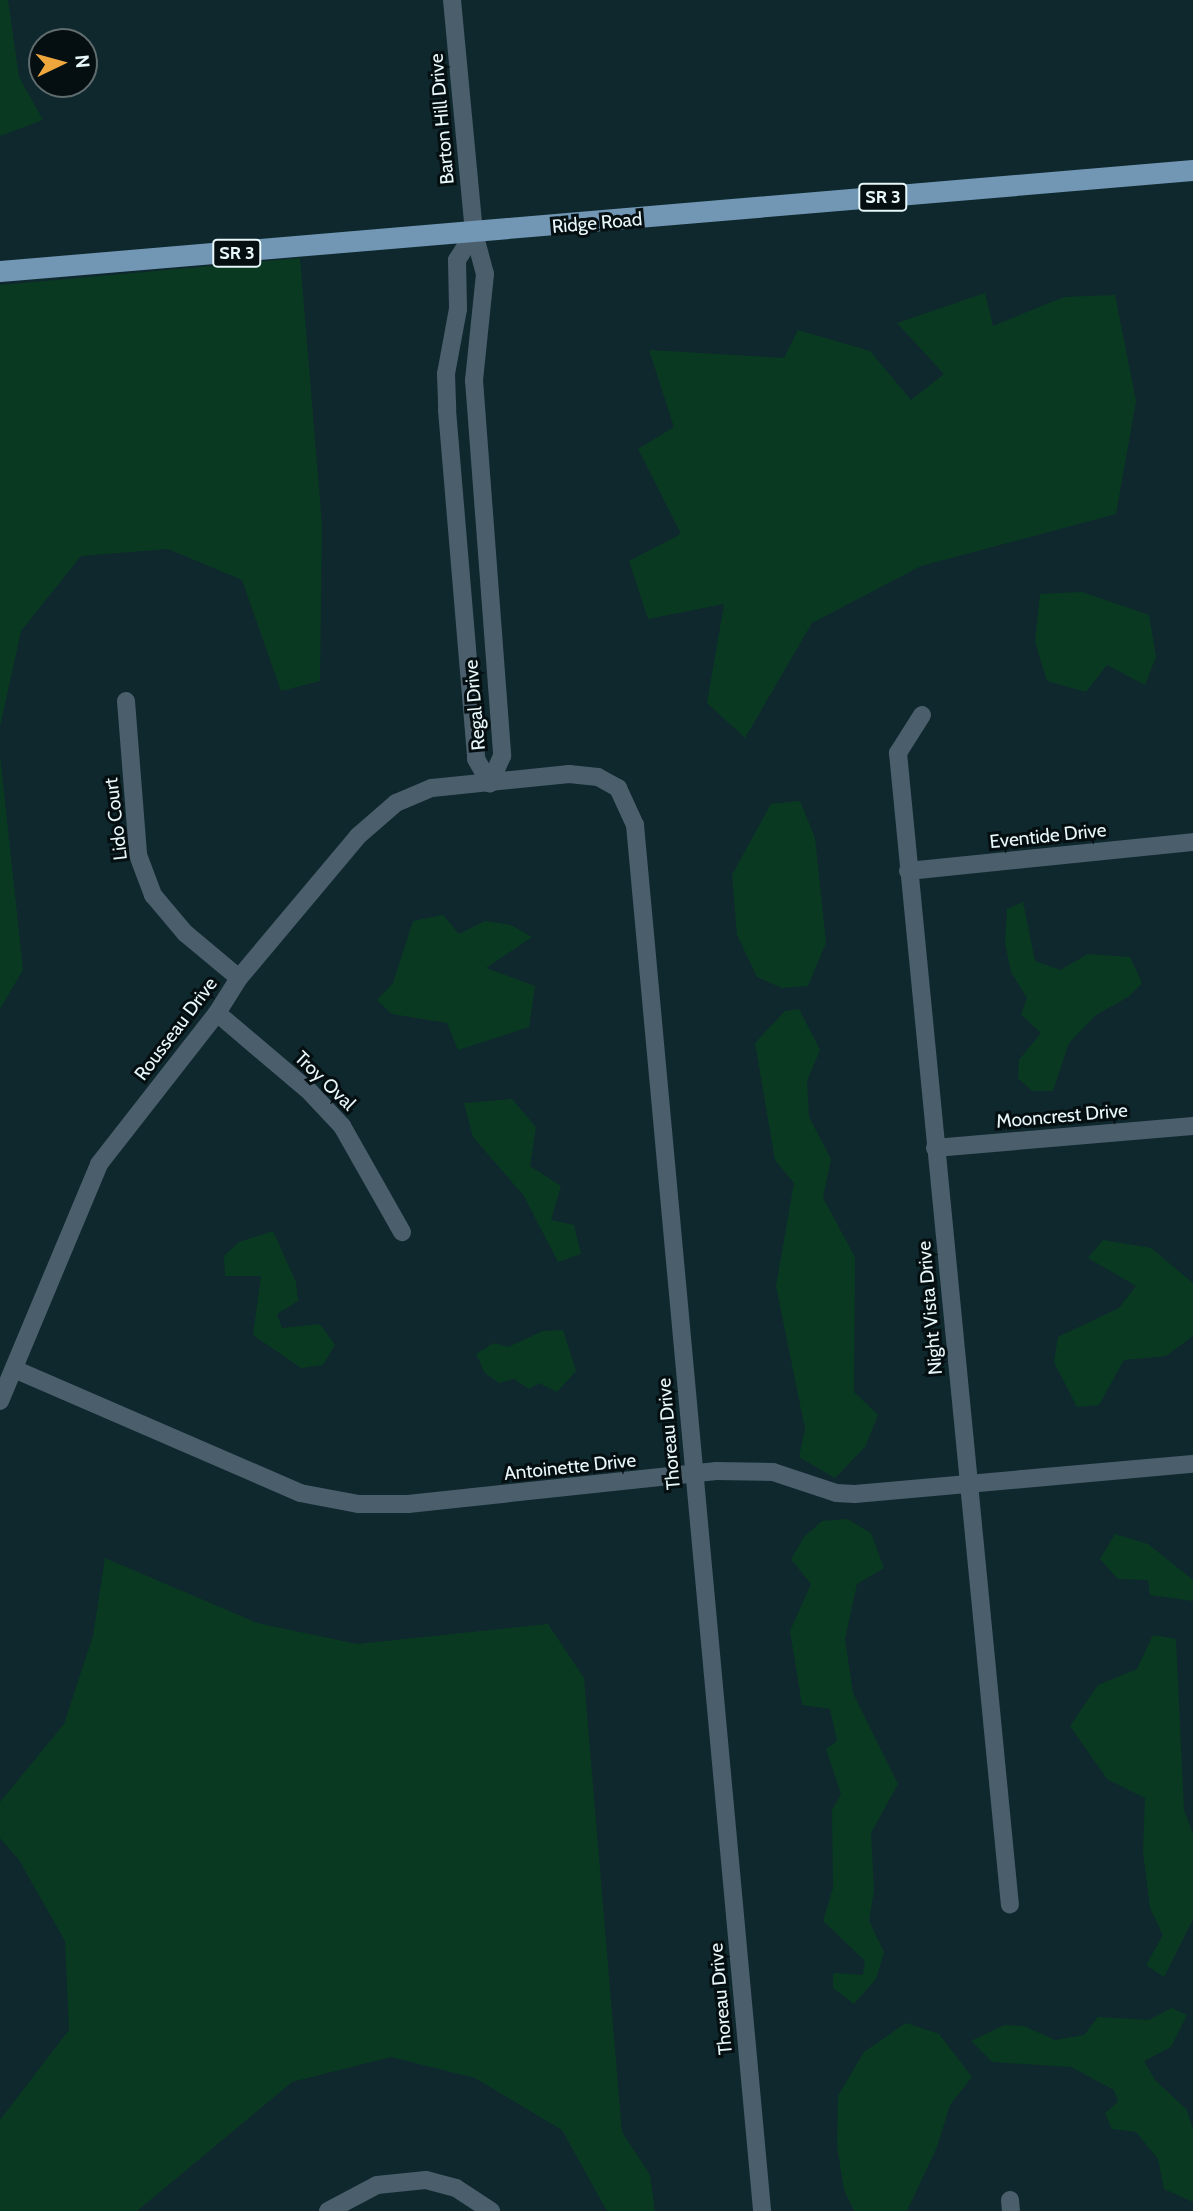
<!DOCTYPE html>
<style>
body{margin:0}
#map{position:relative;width:1193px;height:2211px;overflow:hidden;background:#0e282d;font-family:Cabin,sans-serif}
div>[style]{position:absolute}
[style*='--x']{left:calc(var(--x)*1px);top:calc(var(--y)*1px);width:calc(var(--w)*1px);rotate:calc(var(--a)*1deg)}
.green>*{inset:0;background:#0a3922}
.street>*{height:18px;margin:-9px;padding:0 9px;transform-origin:9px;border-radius:9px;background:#4b5e6c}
.primary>*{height:21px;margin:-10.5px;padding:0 10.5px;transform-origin:10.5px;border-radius:10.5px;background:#7197b5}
span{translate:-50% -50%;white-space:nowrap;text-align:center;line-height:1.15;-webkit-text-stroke:6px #050f11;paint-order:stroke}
.shield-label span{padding:2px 5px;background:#050f11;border:2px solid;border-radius:5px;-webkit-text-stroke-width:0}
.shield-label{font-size:18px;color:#e8f7fa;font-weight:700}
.street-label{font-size:19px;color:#e8f7fa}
.north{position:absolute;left:28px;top:28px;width:70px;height:70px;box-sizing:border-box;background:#050f11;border:2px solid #606c6e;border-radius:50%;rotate:85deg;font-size:19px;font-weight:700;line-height:28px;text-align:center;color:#e8f7fa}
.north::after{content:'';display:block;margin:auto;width:24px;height:32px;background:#efa73d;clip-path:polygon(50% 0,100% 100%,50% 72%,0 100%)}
</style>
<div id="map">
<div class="green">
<i style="clip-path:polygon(0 0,8px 0,19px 77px,43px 120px,0 136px)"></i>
<i style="clip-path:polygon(300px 258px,322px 524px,320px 681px,281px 691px,242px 580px,168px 549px,81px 556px,21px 631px,0 727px,0 285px)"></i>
<i style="clip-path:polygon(985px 293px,993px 326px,1064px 297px,1115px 295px,1136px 401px,1116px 514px,921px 566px,812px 623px,745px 738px,707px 703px,724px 604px,648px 619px,629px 561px,681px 534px,638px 449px,674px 427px,649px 350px,784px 358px,798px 330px,870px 351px,911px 400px,944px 374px,897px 323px)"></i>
<i style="clip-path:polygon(1082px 592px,1149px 615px,1156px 657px,1145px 685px,1107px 665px,1086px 692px,1047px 681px,1035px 642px,1040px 594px)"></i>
<i style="clip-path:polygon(0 755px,23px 970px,0 1009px)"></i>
<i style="clip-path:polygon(800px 801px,815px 838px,826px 943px,808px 986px,782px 988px,757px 977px,737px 935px,732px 875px,771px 804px)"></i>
<i style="clip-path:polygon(1023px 902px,1035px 961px,1060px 970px,1088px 954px,1130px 957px,1142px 983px,1128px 997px,1096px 1015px,1069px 1043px,1053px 1091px,1032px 1091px,1018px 1078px,1019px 1060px,1041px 1033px,1021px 1015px,1027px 998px,1011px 972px,1005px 943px,1007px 909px)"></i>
<i style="clip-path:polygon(443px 915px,459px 934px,485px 921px,511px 925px,532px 937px,486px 968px,535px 986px,529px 1027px,458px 1050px,447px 1023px,392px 1014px,377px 1000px,393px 983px,413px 921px)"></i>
<i style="clip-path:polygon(799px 1009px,820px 1050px,807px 1081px,809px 1117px,831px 1159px,823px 1198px,855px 1257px,854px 1392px,878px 1415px,865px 1447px,835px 1478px,799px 1457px,805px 1429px,776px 1286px,794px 1183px,775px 1160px,755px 1043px,785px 1011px)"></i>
<i style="clip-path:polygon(512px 1099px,536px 1127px,530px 1166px,561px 1186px,551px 1220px,574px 1225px,581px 1254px,558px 1262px,524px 1196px,473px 1137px,464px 1103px)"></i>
<i style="clip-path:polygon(273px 1231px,296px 1282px,298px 1301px,277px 1314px,282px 1328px,320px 1324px,335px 1345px,323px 1365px,301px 1368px,253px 1335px,261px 1276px,225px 1276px,224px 1256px,239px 1242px)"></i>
<i style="clip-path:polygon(1103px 1240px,1151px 1248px,1193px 1283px,1193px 1336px,1166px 1356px,1124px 1360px,1099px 1405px,1077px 1407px,1054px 1362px,1058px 1337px,1119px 1308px,1136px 1286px,1088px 1258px)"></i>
<i style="clip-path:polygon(563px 1330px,576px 1371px,557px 1392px,539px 1383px,529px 1389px,514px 1379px,499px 1383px,485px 1373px,476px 1354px,494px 1343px,508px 1347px,543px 1331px)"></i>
<i style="clip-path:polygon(847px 1519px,871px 1533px,884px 1568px,857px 1584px,845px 1639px,853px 1693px,898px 1784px,871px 1833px,874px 1890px,869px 1921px,884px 1952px,876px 1979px,854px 2004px,833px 1988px,833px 1973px,863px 1975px,865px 1961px,823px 1921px,833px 1888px,832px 1810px,841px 1794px,826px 1749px,837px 1741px,830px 1709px,802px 1705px,790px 1631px,811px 1584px,791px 1559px,804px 1537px,822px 1521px)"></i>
<i style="clip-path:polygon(1115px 1534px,1148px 1544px,1193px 1580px,1193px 1601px,1150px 1595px,1148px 1580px,1118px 1579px,1100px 1559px)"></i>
<i style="clip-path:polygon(105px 1558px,257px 1623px,357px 1644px,548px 1624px,584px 1678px,622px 2132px,650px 2175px,655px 2211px,607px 2211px,562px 2130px,475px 2078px,391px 2057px,292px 2082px,137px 2211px,0 2211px,0 2120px,69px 2030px,65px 1941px,19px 1860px,0 1838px,0 1802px,64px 1724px,93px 1636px)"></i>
<i style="clip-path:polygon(1153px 1635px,1176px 1639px,1184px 1810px,1193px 1834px,1193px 1919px,1164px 1977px,1146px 1965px,1163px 1935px,1150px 1908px,1143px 1852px,1145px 1798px,1107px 1779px,1070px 1726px,1098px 1685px,1137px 1669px)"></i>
<i style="clip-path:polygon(1172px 2008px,1187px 2015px,1171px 2047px,1144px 2061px,1155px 2080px,1187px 2110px,1193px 2130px,1193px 2202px,1164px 2189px,1158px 2159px,1136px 2132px,1112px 2129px,1105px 2113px,1118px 2102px,1114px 2090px,1071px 2067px,992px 2062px,971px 2041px,1004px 2025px,1024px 2026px,1055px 2040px,1084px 2035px,1098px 2017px,1149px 2020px)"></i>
<i style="clip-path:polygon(906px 2023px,939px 2034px,972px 2077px,950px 2105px,937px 2147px,907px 2211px,854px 2211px,844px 2190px,837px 2146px,838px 2096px,864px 2052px)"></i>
</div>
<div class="street">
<i style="--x:452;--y:0;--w:234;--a:84.6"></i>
<i style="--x:474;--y:233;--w:42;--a:75"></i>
<i style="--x:485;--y:274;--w:107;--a:95.9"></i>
<i style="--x:474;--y:380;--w:377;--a:85.7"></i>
<i style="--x:502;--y:756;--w:30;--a:114"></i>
<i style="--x:474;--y:233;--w:32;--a:122"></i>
<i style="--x:457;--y:260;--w:49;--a:88.8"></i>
<i style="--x:458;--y:309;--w:66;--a:100.5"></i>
<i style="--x:446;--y:374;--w:36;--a:88"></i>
<i style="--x:447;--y:410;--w:350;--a:85.2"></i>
<i style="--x:476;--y:759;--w:28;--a:60"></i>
<i style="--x:126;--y:701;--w:154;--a:85.5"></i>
<i style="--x:138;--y:855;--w:43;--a:69.4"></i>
<i style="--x:153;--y:895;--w:50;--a:49.9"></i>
<i style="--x:185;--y:933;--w:70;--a:39.8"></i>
<i style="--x:922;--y:715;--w:45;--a:122.3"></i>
<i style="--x:898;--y:753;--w:1157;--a:84.45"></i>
<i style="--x:908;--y:871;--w:286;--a:-5.8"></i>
<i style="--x:217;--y:1013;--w:122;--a:40.3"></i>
<i style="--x:310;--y:1092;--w:47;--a:46.7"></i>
<i style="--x:342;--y:1126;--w:122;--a:60.5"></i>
<i style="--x:935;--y:1148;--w:259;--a:-4.9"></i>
<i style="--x:14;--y:1369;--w:312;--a:23.4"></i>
<i style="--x:300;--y:1493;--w:60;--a:10.6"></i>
<i style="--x:359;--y:1504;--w:49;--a:0"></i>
<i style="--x:408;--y:1504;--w:310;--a:-6.1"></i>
<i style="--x:716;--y:1471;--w:57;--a:1"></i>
<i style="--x:773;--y:1472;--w:66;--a:18.4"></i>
<i style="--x:836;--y:1493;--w:19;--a:3"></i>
<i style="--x:855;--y:1494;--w:339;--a:-5.1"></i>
<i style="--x:0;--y:1401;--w:257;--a:-67.3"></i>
<i style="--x:99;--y:1164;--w:192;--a:-52"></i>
<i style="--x:217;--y:1013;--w:41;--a:-57.8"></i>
<i style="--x:239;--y:978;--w:185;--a:-50"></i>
<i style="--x:358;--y:836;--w:50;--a:-41"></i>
<i style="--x:396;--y:803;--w:39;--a:-23"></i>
<i style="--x:432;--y:788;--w:138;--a:-5.8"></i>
<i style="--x:569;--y:774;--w:29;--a:6"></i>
<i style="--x:598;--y:777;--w:23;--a:29"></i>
<i style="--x:618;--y:788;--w:41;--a:65.3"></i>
<i style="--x:635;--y:825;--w:1392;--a:84.76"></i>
<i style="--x:1010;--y:2200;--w:11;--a:85"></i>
<i style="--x:328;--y:2211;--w:55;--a:-28"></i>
<i style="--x:377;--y:2185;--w:49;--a:-5.8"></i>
<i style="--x:426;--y:2180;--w:31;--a:15"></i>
<i style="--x:456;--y:2188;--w:42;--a:33.3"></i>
</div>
<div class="primary">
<i style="--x:0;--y:271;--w:1197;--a:-4.84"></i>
</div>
<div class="shield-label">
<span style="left:883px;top:197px">SR 3</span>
<span style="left:237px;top:253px">SR 3</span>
</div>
<div class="street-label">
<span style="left:442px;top:119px;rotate:-95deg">Barton Hill Drive</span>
<span style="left:597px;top:223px;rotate:-5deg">Ridge Road</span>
<span style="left:475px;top:705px;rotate:-95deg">Regal Drive</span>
<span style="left:116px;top:819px;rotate:-97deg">Lido Court</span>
<span style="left:1048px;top:836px;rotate:-6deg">Eventide Drive</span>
<span style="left:176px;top:1029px;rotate:-53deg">Rousseau Drive</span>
<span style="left:325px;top:1081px;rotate:44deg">Troy Oval</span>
<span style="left:1062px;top:1116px;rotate:-5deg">Mooncrest Drive</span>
<span style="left:930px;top:1308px;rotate:-95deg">Night Vista Drive</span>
<span style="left:669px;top:1434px;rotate:-95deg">Thoreau Drive</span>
<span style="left:570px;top:1467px;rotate:-6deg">Antoinette Drive</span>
<span style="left:721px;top:1999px;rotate:-95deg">Thoreau Drive</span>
</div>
<div class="north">N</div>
</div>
